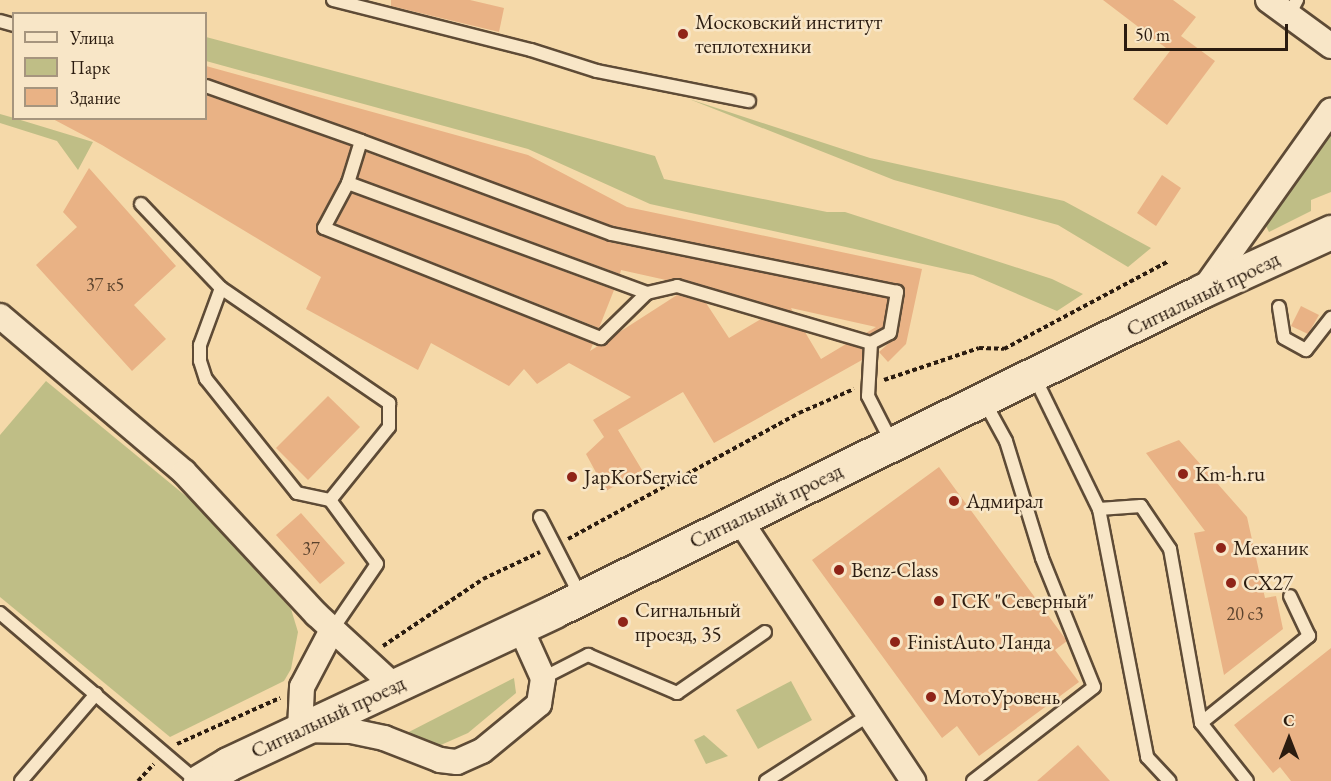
<!DOCTYPE html>
<meta charset="utf-8">
<style>
body{margin:0}
#map{position:relative;width:1331px;height:781px;overflow:hidden;background:#f5d9a9;font-family:"EB Garamond",serif}
div>[style]{position:absolute}
[style*='--x']{left:calc(var(--x)*1px);top:calc(var(--y)*1px);width:calc(var(--w)*1px);rotate:calc(var(--a)*1deg)}
.green>*{inset:0;background:#bfbe86}
.building>*{inset:0;background:#e9b285}
.path>*{height:4px;margin-top:-2px;transform-origin:0;background:repeating-linear-gradient(90deg,#2b1c10 0 4.5px,transparent 0 7.5px)}
.roads{filter:drop-shadow(2px 0 #5e4b36) drop-shadow(-2px 0 #5e4b36) drop-shadow(0 2px #5e4b36) drop-shadow(0 -2px #5e4b36)}
.service>*{height:12px;margin:-6px;padding:0 6px;transform-origin:6px;border-radius:6px;background:#f8e6c7}
.minor>*{height:24px;margin:-12px;padding:0 12px;transform-origin:12px;border-radius:12px;background:#f8e6c7}
.secondary>*{height:33px;margin:-16.5px;padding:0 16.5px;transform-origin:16.5px;border-radius:16.5px;background:#f8e6c7}
.dots>*{width:16px;height:16px;translate:-50% -50%;box-sizing:border-box;border:3px solid #f8e6c7;border-radius:50%}
span{translate:-50% -50%;white-space:nowrap;text-align:center;line-height:1.15;-webkit-text-stroke:5px #f8e6c7;paint-order:stroke}
.number-label{font-size:18px;color:#5a422d}
.number-label span{-webkit-text-stroke-width:0}
.poi-label{font-size:21px;color:#2b1c10}
.left{translate:0 -50%;text-align:left}
.street-label{font-size:21px;color:#2b1c10}
.legend{position:absolute;left:12px;top:12px;width:195px;height:108px;box-sizing:border-box;background:#f8e6c7;border:2px solid #a6957e;margin:0;padding:8px 10px;list-style:none;font-size:18px;color:#2b1c10}
.legend li{display:flex;align-items:center;gap:12px;height:30px}
.legend b{width:30px;border:2px solid #a6957e}
.north{position:absolute;left:1259px;top:709px;width:60px;height:60px;-webkit-text-stroke:4px #f8e6c7;paint-order:stroke;rotate:0deg;font-size:16px;font-weight:700;line-height:24px;text-align:center;color:#2b1c10}
.north::after{content:'';display:block;margin:auto;width:21px;height:27px;background:#2b1c10;clip-path:polygon(50% 0,100% 100%,50% 72%,0 100%)}
.scale{position:absolute;left:1124px;top:24px;width:164px;height:27px;box-sizing:border-box;border:3px solid #2b1c10;border-top:0;padding-left:8px;font-size:18px;line-height:21px;white-space:nowrap;color:#2b1c10;-webkit-text-stroke:4px #f8e6c7;paint-order:stroke}
</style>
<div id="map">
<div class="green">
<i style="clip-path:polygon(206px 37px,655px 156px,664px 179px,827px 212px,845px 212px,1052px 279px,1083px 294px,1057px 311px,973px 275px,650px 204px,528px 149px,206px 61px)"></i>
<i style="clip-path:polygon(689px 99px,870px 158px,1064px 201px,1151px 248px,1128px 267px,1058px 225px,894px 180px)"></i>
<i style="clip-path:polygon(0 114px,14px 118px,93px 142px,78px 170px,57px 141px,0 123px)"></i>
<i style="clip-path:polygon(1331px 129px,1331px 192px,1311px 200px,1311px 211px,1269px 232px,1265px 224px)"></i>
<i style="clip-path:polygon(46px 381px,204px 511px,291px 609px,298px 632px,291px 669px,284px 681px,170px 737px,0 597px,0 435px)"></i>
<i style="clip-path:polygon(514px 678px,516px 693px,468px 733px,434px 748px,405px 734px)"></i>
<i style="clip-path:polygon(791px 681px,812px 720px,758px 749px,736px 710px)"></i>
<i style="clip-path:polygon(704px 735px,728px 756px,706px 764px,694px 740px)"></i>
</div>
<div class="building">
<i style="clip-path:polygon(391px 0,470px 0,504px 8px,499px 32px,391px 6px)"></i>
<i style="clip-path:polygon(1103px 0,1173px 0,1196px 17px,1181px 36px,1215px 61px,1167px 125px,1133px 99px,1170px 51px)"></i>
<i style="clip-path:polygon(206px 66px,528px 155px,627px 207px,922px 269px,906px 344px,888px 362px,879px 352px,898px 335px,905px 293px,899px 284px,613px 226px,206px 78px)"></i>
<i style="clip-path:polygon(206px 95px,351px 146px,340px 180px,316px 225px,320px 235px,593px 344px,590px 351px,677px 295px,706px 303px,729px 338px,761px 319px,805px 332px,821px 359px,846px 344px,862px 349px,862px 360px,714px 443px,683px 392px,618px 430px,642px 470px,606px 491px,586px 454px,604px 437px,593px 420px,631px 397px,569px 363px,537px 384px,524px 369px,509px 386px,431px 343px,418px 370px,306px 309px,321px 277px,102px 145px,51px 118px,206px 118px)"></i>
<i style="clip-path:polygon(366px 152px,609px 242px,888px 298px,883px 328px,870px 334px,866px 333px,876px 327px,791px 308px,793px 312px,679px 278px,666px 280px,621px 270px,620px 274px,358px 178px)"></i>
<i style="clip-path:polygon(89px 168px,176px 266px,134px 305px,166px 339px,132px 371px,36px 265px,77px 227px,63px 212px)"></i>
<i style="clip-path:polygon(1162px 175px,1181px 188px,1156px 226px,1137px 213px)"></i>
<i style="clip-path:polygon(352px 193px,614px 290px,599px 328px,336px 224px)"></i>
<i style="clip-path:polygon(1301px 306px,1319px 315px,1308px 334px,1291px 326px)"></i>
<i style="clip-path:polygon(328px 396px,360px 427px,308px 480px,276px 448px)"></i>
<i style="clip-path:polygon(1179px 440px,1247px 517px,1265px 598px,1276px 596px,1283px 629px,1224px 675px,1194px 533px,1205px 531px,1146px 453px)"></i>
<i style="clip-path:polygon(939px 467px,1067px 641px,1055px 650px,1079px 682px,979px 756px,957px 726px,942px 738px,812px 560px)"></i>
<i style="clip-path:polygon(301px 513px,345px 563px,320px 584px,276px 535px)"></i>
<i style="clip-path:polygon(1331px 648px,1331px 781px,1291px 781px,1280px 767px,1273px 773px,1234px 725px)"></i>
<i style="clip-path:polygon(1078px 745px,1110px 781px,1037px 781px)"></i>
</div>
<div class="path">
<i style="--x:884;--y:380;--w:100;--a:-18.6"></i>
<i style="--x:979;--y:348;--w:25;--a:2"></i>
<i style="--x:1004;--y:349;--w:187;--a:-28.1"></i>
<i style="--x:568;--y:539;--w:263;--a:-28.6"></i>
<i style="--x:799;--y:413;--w:60;--a:-23.6"></i>
<i style="--x:383;--y:646;--w:120;--a:-33.8"></i>
<i style="--x:483;--y:579;--w:63;--a:-25.3"></i>
<i style="--x:177;--y:744;--w:113;--a:-24.1"></i>
<i style="--x:138;--y:781;--w:23;--a:-47"></i>
</div>
<div class="roads">
<div class="service">
<i style="--x:333;--y:0;--w:204;--a:14.2"></i>
<i style="--x:531;--y:50;--w:69;--a:17.7"></i>
<i style="--x:597;--y:71;--w:155;--a:11.2"></i>
<i style="--x:1289;--y:15;--w:17;--a:-62"></i>
<i style="--x:0;--y:21;--w:15;--a:16"></i>
<i style="--x:206;--y:86;--w:164;--a:19.5"></i>
<i style="--x:361;--y:141;--w:44;--a:107.2"></i>
<i style="--x:348;--y:183;--w:319;--a:20.2"></i>
<i style="--x:647;--y:293;--w:31;--a:-13"></i>
<i style="--x:677;--y:286;--w:202;--a:16.4"></i>
<i style="--x:871;--y:343;--w:21;--a:-28"></i>
<i style="--x:890;--y:333;--w:42;--a:-80.3"></i>
<i style="--x:897;--y:292;--w:292;--a:-168.5"></i>
<i style="--x:611;--y:234;--w:267;--a:-159.6"></i>
<i style="--x:348;--y:183;--w:51;--a:118.1"></i>
<i style="--x:324;--y:228;--w:298;--a:21.7"></i>
<i style="--x:601;--y:338;--w:64;--a:-44.4"></i>
<i style="--x:141;--y:204;--w:116;--a:46.4"></i>
<i style="--x:221;--y:288;--w:204;--a:34.4"></i>
<i style="--x:389;--y:403;--w:24;--a:90"></i>
<i style="--x:389;--y:427;--w:94;--a:128.9"></i>
<i style="--x:330;--y:500;--w:79;--a:53.7"></i>
<i style="--x:377;--y:564;--w:80;--a:124.3"></i>
<i style="--x:221;--y:288;--w:61;--a:110.2"></i>
<i style="--x:200;--y:345;--w:16;--a:90"></i>
<i style="--x:200;--y:361;--w:19;--a:72"></i>
<i style="--x:206;--y:379;--w:146;--a:51.4"></i>
<i style="--x:297;--y:493;--w:34;--a:12"></i>
<i style="--x:1279;--y:307;--w:31;--a:81"></i>
<i style="--x:1284;--y:338;--w:25;--a:29"></i>
<i style="--x:1306;--y:350;--w:41;--a:-52"></i>
<i style="--x:871;--y:343;--w:53;--a:93.2"></i>
<i style="--x:868;--y:396;--w:53;--a:62.9"></i>
<i style="--x:1034;--y:376;--w:148;--a:64"></i>
<i style="--x:1099;--y:509;--w:253;--a:79"></i>
<i style="--x:1147;--y:757;--w:33;--a:47"></i>
<i style="--x:1099;--y:509;--w:42;--a:-4.1"></i>
<i style="--x:1141;--y:506;--w:52;--a:56"></i>
<i style="--x:1170;--y:549;--w:177;--a:79.9"></i>
<i style="--x:1201;--y:723;--w:74;--a:51.6"></i>
<i style="--x:540;--y:517;--w:88;--a:62.9"></i>
<i style="--x:0;--y:613;--w:259;--a:40.5"></i>
<i style="--x:543;--y:678;--w:51;--a:-27.1"></i>
<i style="--x:588;--y:655;--w:97;--a:23.1"></i>
<i style="--x:677;--y:693;--w:107;--a:-34.7"></i>
<i style="--x:1201;--y:723;--w:139;--a:-38.9"></i>
<i style="--x:1309;--y:636;--w:44;--a:-115.4"></i>
<i style="--x:21;--y:781;--w:115;--a:-49.2"></i>
<i style="--x:766;--y:781;--w:122;--a:-32.7"></i>
<i style="--x:973;--y:781;--w:153;--a:-37.8"></i>
<i style="--x:1094;--y:687;--w:139;--a:-112"></i>
<i style="--x:1042;--y:558;--w:122;--a:-107.1"></i>
<i style="--x:1006;--y:441;--w:46;--a:-118.8"></i>
</div>
<div class="minor">
<i style="--x:1268;--y:0;--w:78;--a:36.1"></i>
<i style="--x:1204;--y:289;--w:219;--a:-54.6"></i>
<i style="--x:0;--y:316;--w:241;--a:40.3"></i>
<i style="--x:184;--y:472;--w:194;--a:47.1"></i>
<i style="--x:316;--y:614;--w:106;--a:42.7"></i>
<i style="--x:739;--y:519;--w:315;--a:56.4"></i>
<i style="--x:332;--y:630;--w:64;--a:117.8"></i>
<i style="--x:302;--y:687;--w:43;--a:92.7"></i>
<i style="--x:300;--y:730;--w:51;--a:1.1"></i>
<i style="--x:351;--y:731;--w:34;--a:12"></i>
<i style="--x:384;--y:738;--w:60;--a:21.4"></i>
<i style="--x:440;--y:760;--w:17;--a:7"></i>
<i style="--x:457;--y:762;--w:27;--a:-24"></i>
<i style="--x:482;--y:751;--w:74;--a:-39.5"></i>
<i style="--x:539;--y:704;--w:26;--a:-81"></i>
<i style="--x:543;--y:678;--w:56;--a:-114.3"></i>
</div>
<div class="secondary">
<i style="--x:200;--y:781;--w:33;--a:-31"></i>
<i style="--x:228;--y:764;--w:360;--a:-25.1"></i>
<i style="--x:554;--y:611;--w:723;--a:-26.28"></i>
<i style="--x:1202;--y:291;--w:142;--a:-24.6"></i>
</div>
</div>
<div class="dots">
<i style="left:683px;top:34px;background:#8f2418"></i>
<i style="left:1183px;top:474px;background:#8f2418"></i>
<i style="left:572px;top:477px;background:#8f2418"></i>
<i style="left:954px;top:501px;background:#8f2418"></i>
<i style="left:1221px;top:548px;background:#8f2418"></i>
<i style="left:839px;top:570px;background:#8f2418"></i>
<i style="left:1231px;top:583px;background:#8f2418"></i>
<i style="left:939px;top:601px;background:#8f2418"></i>
<i style="left:623px;top:622px;background:#8f2418"></i>
<i style="left:895px;top:642px;background:#8f2418"></i>
<i style="left:931px;top:697px;background:#8f2418"></i>
</div>
<div class="number-label">
<span style="left:105px;top:285px">37 к5</span>
<span style="left:311px;top:549px">37</span>
<span style="left:1245px;top:614px">20 с3</span>
</div>
<div class="poi-label">
<span class="left" style="left:695px;top:34px">Московский институт<br>теплотехники</span>
<span class="left" style="left:1195px;top:474px">Km-h.ru</span>
<span class="left" style="left:584px;top:477px">JapKorService</span>
<span class="left" style="left:966px;top:501px">Адмирал</span>
<span class="left" style="left:1233px;top:548px">Механик</span>
<span class="left" style="left:851px;top:570px">Benz-Class</span>
<span class="left" style="left:1243px;top:583px">CX27</span>
<span class="left" style="left:951px;top:601px">ГСК "Северный"</span>
<span class="left" style="left:635px;top:622px">Сигнальный<br>проезд, 35</span>
<span class="left" style="left:907px;top:642px">FinistAuto Ланда</span>
<span class="left" style="left:943px;top:697px">МотоУровень</span>
</div>
<div class="street-label">
<span style="left:1203px;top:294px;rotate:-26deg">Сигнальный проезд</span>
<span style="left:766px;top:506px;rotate:-26deg">Сигнальный проезд</span>
<span style="left:328px;top:717px;rotate:-25deg">Сигнальный проезд</span>
</div>
<ul class="legend">
<li><b style="height:8px;background:#f8e6c7"></b>Улица</li>
<li><b style="height:16px;background:#bfbe86"></b>Парк</li>
<li><b style="height:16px;background:#e9b285"></b>Здание</li>
</ul>
<div class="north">С</div>
<div class="scale">50 m</div>
</div>
